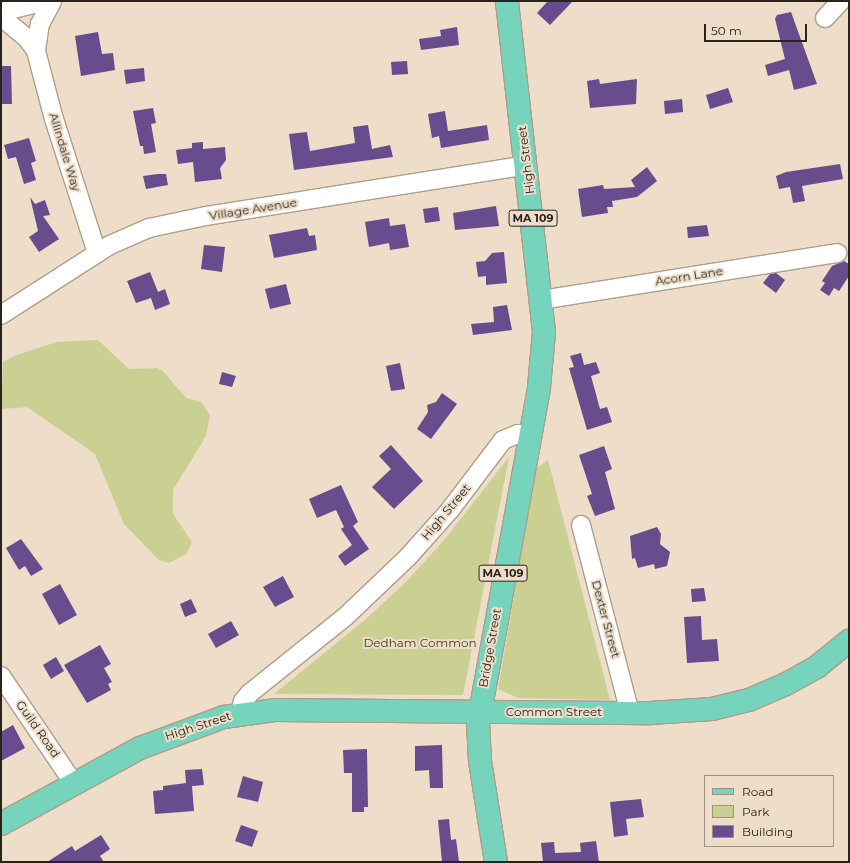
<!DOCTYPE html>
<style>
body{margin:0}
#map{position:relative;width:850px;height:863px;overflow:hidden;background:#edddc9;font-family:Montserrat,sans-serif}
div>[style]{position:absolute}
[style*='--x']{left:calc(var(--x)*1px);top:calc(var(--y)*1px);width:calc(var(--w)*1px);rotate:calc(var(--a)*1deg)}
.green>*{inset:0;background:#cad091}
.building>*{inset:0;background:#684c8e}
.roads{filter:drop-shadow(1px 0 #ad9e8b) drop-shadow(-1px 0 #ad9e8b) drop-shadow(0 1px #ad9e8b) drop-shadow(0 -1px #ad9e8b)}
.minor>*{height:18px;margin:-9px;padding:0 9px;transform-origin:9px;border-radius:9px;background:#fff}
.major>*{height:22px;margin:-11px;padding:0 11px;transform-origin:11px;border-radius:11px;background:#76d4bc}
span{translate:-50% -50%;white-space:nowrap;text-align:center;line-height:1.15;-webkit-text-stroke:4px #edddc9;paint-order:stroke}
.shield-label span{padding:1px 3px;background:#edddc9;border:1px solid;border-radius:3px;-webkit-text-stroke-width:0}
.shield-label{font-size:11px;color:#28231b;font-weight:700}
.street-label{font-size:12px;color:#28231b}
.park-label{font-size:12px;color:#3d401c}
.frame{position:absolute;inset:0;border:2px solid #28231b;pointer-events:none}
.legend{position:absolute;left:704px;top:775px;width:130px;height:72px;box-sizing:border-box;background:#edddc9;border:1px solid #9e9383;margin:0;padding:5px 7px;list-style:none;font-size:12px;color:#28231b}
.legend li{display:flex;align-items:center;gap:8px;height:20px}
.legend b{width:20px;border:1px solid #9e9383}
.scale{position:absolute;left:704px;top:24px;width:103px;height:18px;box-sizing:border-box;border:2px solid #28231b;border-top:0;padding-left:5px;font-size:12px;line-height:14px;white-space:nowrap;color:#28231b;-webkit-text-stroke:3px #edddc9;paint-order:stroke}
</style>
<div id="map">
<div class="green">
<i style="clip-path:polygon(98px 340px,129px 369px,157px 368px,163px 371px,186px 398px,201px 402px,210px 415px,206px 436px,173px 490px,173px 514px,192px 542px,186px 554px,169px 563px,159px 560px,124px 524px,95px 454px,27px 407px,1px 409px,3px 362px,19px 354px,57px 342px)"></i>
<i style="clip-path:polygon(509px 457px,463px 695px,274px 694px,367px 618px,408px 580px,445px 539px)"></i>
<i style="clip-path:polygon(548px 460px,610px 700px,518px 698px,498px 689px,536px 468px)"></i>
</div>
<div class="building">
<i style="clip-path:polygon(548px 1px,573px 1px,550px 25px,537px 13px)"></i>
<i style="clip-path:polygon(791px 12px,817px 84px,794px 90px,789px 70px,768px 76px,765px 65px,785px 59px,775px 19px,777px 15px)"></i>
<i style="clip-path:polygon(457px 27px,459px 45px,421px 50px,419px 39px,441px 36px,440px 30px)"></i>
<i style="clip-path:polygon(98px 32px,102px 54px,113px 53px,115px 70px,81px 76px,75px 36px)"></i>
<i style="clip-path:polygon(407px 61px,408px 74px,392px 75px,391px 62px)"></i>
<i style="clip-path:polygon(1px 66px,11px 66px,12px 104px,1px 104px)"></i>
<i style="clip-path:polygon(144px 68px,145px 81px,126px 84px,124px 70px)"></i>
<i style="clip-path:polygon(599px 79px,600px 84px,637px 79px,636px 104px,590px 108px,587px 81px)"></i>
<i style="clip-path:polygon(728px 88px,733px 102px,710px 109px,706px 95px)"></i>
<i style="clip-path:polygon(682px 99px,683px 112px,665px 114px,664px 101px)"></i>
<i style="clip-path:polygon(153px 108px,156px 123px,151px 124px,156px 152px,144px 154px,143px 146px,140px 146px,133px 111px)"></i>
<i style="clip-path:polygon(445px 111px,448px 131px,487px 125px,489px 140px,441px 148px,439px 136px,432px 138px,428px 114px)"></i>
<i style="clip-path:polygon(368px 125px,372px 149px,390px 145px,393px 157px,294px 170px,289px 134px,307px 132px,310px 151px,355px 143px,353px 127px)"></i>
<i style="clip-path:polygon(29px 138px,36px 161px,31px 163px,36px 180px,24px 184px,16px 157px,8px 159px,4px 145px)"></i>
<i style="clip-path:polygon(203px 142px,203px 149px,225px 147px,226px 160px,220px 168px,222px 179px,195px 182px,193px 162px,178px 164px,176px 150px,192px 148px,192px 143px)"></i>
<i style="clip-path:polygon(840px 164px,843px 179px,802px 186px,805px 201px,793px 203px,790px 187px,779px 189px,776px 176px,786px 172px)"></i>
<i style="clip-path:polygon(647px 167px,657px 181px,637px 197px,612px 201px,613px 207px,607px 207px,608px 213px,582px 217px,578px 189px,603px 185px,604px 189px,635px 187px,631px 180px)"></i>
<i style="clip-path:polygon(158px 174px,166px 174px,168px 185px,146px 189px,143px 176px)"></i>
<i style="clip-path:polygon(30px 197px,35px 204px,45px 200px,50px 215px,43px 216px,59px 239px,39px 252px,29px 237px,38px 231px)"></i>
<i style="clip-path:polygon(496px 206px,499px 226px,455px 230px,453px 213px)"></i>
<i style="clip-path:polygon(438px 207px,440px 221px,425px 223px,423px 209px)"></i>
<i style="clip-path:polygon(389px 218px,390px 226px,405px 224px,409px 247px,390px 250px,389px 243px,369px 247px,365px 222px)"></i>
<i style="clip-path:polygon(707px 225px,709px 236px,688px 238px,687px 227px)"></i>
<i style="clip-path:polygon(307px 228px,309px 236px,315px 235px,317px 250px,274px 258px,269px 235px)"></i>
<i style="clip-path:polygon(204px 245px,225px 247px,222px 272px,201px 269px)"></i>
<i style="clip-path:polygon(504px 252px,507px 283px,486px 285px,486px 276px,478px 277px,476px 262px,485px 261px,492px 253px)"></i>
<i style="clip-path:polygon(844px 261px,849px 264px,849px 276px,839px 291px,834px 288px,829px 296px,820px 290px,825px 283px,822px 281px,832px 266px)"></i>
<i style="clip-path:polygon(150px 272px,158px 292px,165px 289px,170px 304px,155px 310px,151px 298px,136px 303px,127px 281px)"></i>
<i style="clip-path:polygon(776px 273px,785px 280px,776px 293px,763px 283px,770px 274px)"></i>
<i style="clip-path:polygon(286px 284px,291px 304px,270px 309px,265px 289px)"></i>
<i style="clip-path:polygon(507px 305px,512px 330px,473px 335px,471px 324px,494px 322px,493px 307px)"></i>
<i style="clip-path:polygon(581px 353px,584px 365px,596px 362px,600px 373px,591px 376px,600px 409px,607px 407px,612px 422px,587px 430px,569px 368px,574px 367px,570px 356px)"></i>
<i style="clip-path:polygon(400px 363px,405px 389px,391px 391px,386px 366px)"></i>
<i style="clip-path:polygon(222px 372px,236px 376px,232px 387px,219px 384px)"></i>
<i style="clip-path:polygon(442px 393px,457px 404px,431px 439px,417px 429px,428px 412px,427px 405px,436px 402px)"></i>
<i style="clip-path:polygon(391px 445px,423px 481px,394px 509px,372px 487px,391px 469px,379px 456px)"></i>
<i style="clip-path:polygon(604px 446px,612px 469px,605px 472px,615px 509px,595px 516px,587px 496px,592px 494px,579px 455px)"></i>
<i style="clip-path:polygon(341px 485px,358px 522px,353px 526px,369px 549px,345px 566px,338px 556px,352px 545px,341px 529px,344px 527px,336px 510px,317px 518px,309px 499px)"></i>
<i style="clip-path:polygon(657px 527px,661px 534px,660px 544px,670px 552px,667px 566px,655px 569px,654px 564px,638px 568px,635px 558px,632px 559px,630px 536px)"></i>
<i style="clip-path:polygon(21px 539px,43px 569px,31px 576px,25px 566px,19px 570px,6px 548px)"></i>
<i style="clip-path:polygon(283px 576px,294px 597px,275px 607px,263px 587px)"></i>
<i style="clip-path:polygon(60px 584px,77px 615px,59px 625px,42px 594px)"></i>
<i style="clip-path:polygon(704px 588px,706px 601px,692px 602px,691px 589px)"></i>
<i style="clip-path:polygon(191px 599px,197px 612px,185px 617px,180px 604px)"></i>
<i style="clip-path:polygon(701px 616px,702px 640px,717px 639px,719px 661px,687px 663px,684px 617px)"></i>
<i style="clip-path:polygon(231px 621px,239px 635px,216px 648px,208px 634px)"></i>
<i style="clip-path:polygon(100px 645px,111px 664px,104px 668px,112px 682px,108px 684px,111px 690px,87px 703px,64px 665px)"></i>
<i style="clip-path:polygon(56px 657px,64px 671px,51px 679px,43px 665px)"></i>
<i style="clip-path:polygon(13px 725px,25px 748px,1px 761px,1px 732px)"></i>
<i style="clip-path:polygon(442px 745px,443px 788px,430px 788px,429px 770px,415px 771px,415px 746px)"></i>
<i style="clip-path:polygon(367px 749px,368px 807px,364px 807px,364px 812px,352px 812px,352px 773px,344px 773px,343px 750px)"></i>
<i style="clip-path:polygon(202px 769px,204px 785px,192px 786px,194px 811px,155px 814px,153px 791px,163px 790px,163px 786px,186px 783px,185px 770px)"></i>
<i style="clip-path:polygon(243px 776px,263px 782px,258px 802px,237px 797px)"></i>
<i style="clip-path:polygon(641px 799px,644px 817px,626px 819px,628px 835px,614px 837px,610px 802px)"></i>
<i style="clip-path:polygon(449px 819px,451px 840px,456px 839px,459px 862px,442px 862px,438px 820px)"></i>
<i style="clip-path:polygon(241px 825px,258px 831px,252px 847px,235px 841px)"></i>
<i style="clip-path:polygon(101px 835px,110px 849px,100px 856px,104px 862px,47px 862px,72px 846px,75px 851px)"></i>
<i style="clip-path:polygon(596px 841px,599px 862px,543px 862px,541px 843px,554px 842px,555px 853px,581px 852px,580px 843px)"></i>
</div>
<div class="roads">
<div class="minor">
<i style="--x:1;--y:12;--w:46;--a:-13.7"></i>
<i style="--x:1;--y:17;--w:32;--a:39"></i>
<i style="--x:26;--y:37;--w:17;--a:54"></i>
<i style="--x:36;--y:51;--w:70;--a:75.2"></i>
<i style="--x:54;--y:119;--w:141;--a:72.2"></i>
<i style="--x:825;--y:18;--w:23;--a:-47"></i>
<i style="--x:36;--y:51;--w:27;--a:-82"></i>
<i style="--x:40;--y:24;--w:26;--a:-62"></i>
<i style="--x:541;--y:300;--w:300;--a:-9"></i>
<i style="--x:1;--y:315;--w:130;--a:-32.7"></i>
<i style="--x:110;--y:245;--w:43;--a:-23.6"></i>
<i style="--x:149;--y:228;--w:58;--a:-11.9"></i>
<i style="--x:206;--y:216;--w:325;--a:-9"></i>
<i style="--x:581;--y:525;--w:194;--a:75.4"></i>
<i style="--x:1;--y:676;--w:130;--a:55.9"></i>
<i style="--x:240;--y:713;--w:12;--a:-76"></i>
<i style="--x:243;--y:701;--w:11;--a:-49"></i>
<i style="--x:250;--y:693;--w:122;--a:-38.7"></i>
<i style="--x:345;--y:617;--w:87;--a:-43.6"></i>
<i style="--x:408;--y:557;--w:63;--a:-48.2"></i>
<i style="--x:450;--y:510;--w:88;--a:-52.9"></i>
<i style="--x:503;--y:440;--w:16;--a:-22"></i>
<i style="--x:518;--y:434;--w:11;--a:5"></i>
</div>
<div class="major">
<i style="--x:1;--y:824;--w:158;--a:-28.7"></i>
<i style="--x:140;--y:748;--w:90;--a:-20.3"></i>
<i style="--x:224;--y:717;--w:51;--a:-7.8"></i>
<i style="--x:275;--y:710;--w:375;--a:0.5"></i>
<i style="--x:650;--y:713;--w:62;--a:-3.7"></i>
<i style="--x:712;--y:709;--w:38;--a:-14"></i>
<i style="--x:749;--y:700;--w:40;--a:-23.4"></i>
<i style="--x:786;--y:684;--w:37;--a:-29"></i>
<i style="--x:818;--y:666;--w:40;--a:-39"></i>
<i style="--x:496;--y:862;--w:102;--a:-99"></i>
<i style="--x:480;--y:761;--w:37;--a:-93"></i>
<i style="--x:478;--y:724;--w:342;--a:-79.7"></i>
<i style="--x:539;--y:387;--w:55;--a:-84.8"></i>
<i style="--x:544;--y:332;--w:333;--a:-96.4"></i>
</div>
</div>
<div class="shield-label">
<span style="left:533px;top:218px">MA 109</span>
<span style="left:503px;top:573px">MA 109</span>
</div>
<div class="street-label">
<span style="left:65px;top:152px;rotate:73deg">Allindale Way</span>
<span style="left:526px;top:160px;rotate:-97deg">High Street</span>
<span style="left:253px;top:209px;rotate:-9deg">Village Avenue</span>
<span style="left:689px;top:276px;rotate:-9deg">Acorn Lane</span>
<span style="left:446px;top:512px;rotate:-50deg">High Street</span>
<span style="left:606px;top:619px;rotate:75deg">Dexter Street</span>
<span style="left:490px;top:648px;rotate:-80deg">Bridge Street</span>
<span style="left:554px;top:712px">Common Street</span>
<span style="left:198px;top:726px;rotate:-18deg">High Street</span>
<span style="left:38px;top:729px;rotate:55deg">Guild Road</span>
</div>
<div class="park-label">
<span style="left:420px;top:643px">Dedham Common</span>
</div>
<div class="frame"></div>
<ul class="legend">
<li><b style="height:5px;background:#76d4bc"></b>Road</li>
<li><b style="height:11px;background:#cad091"></b>Park</li>
<li><b style="height:11px;background:#684c8e"></b>Building</li>
</ul>
<div class="scale">50 m</div>
</div>
